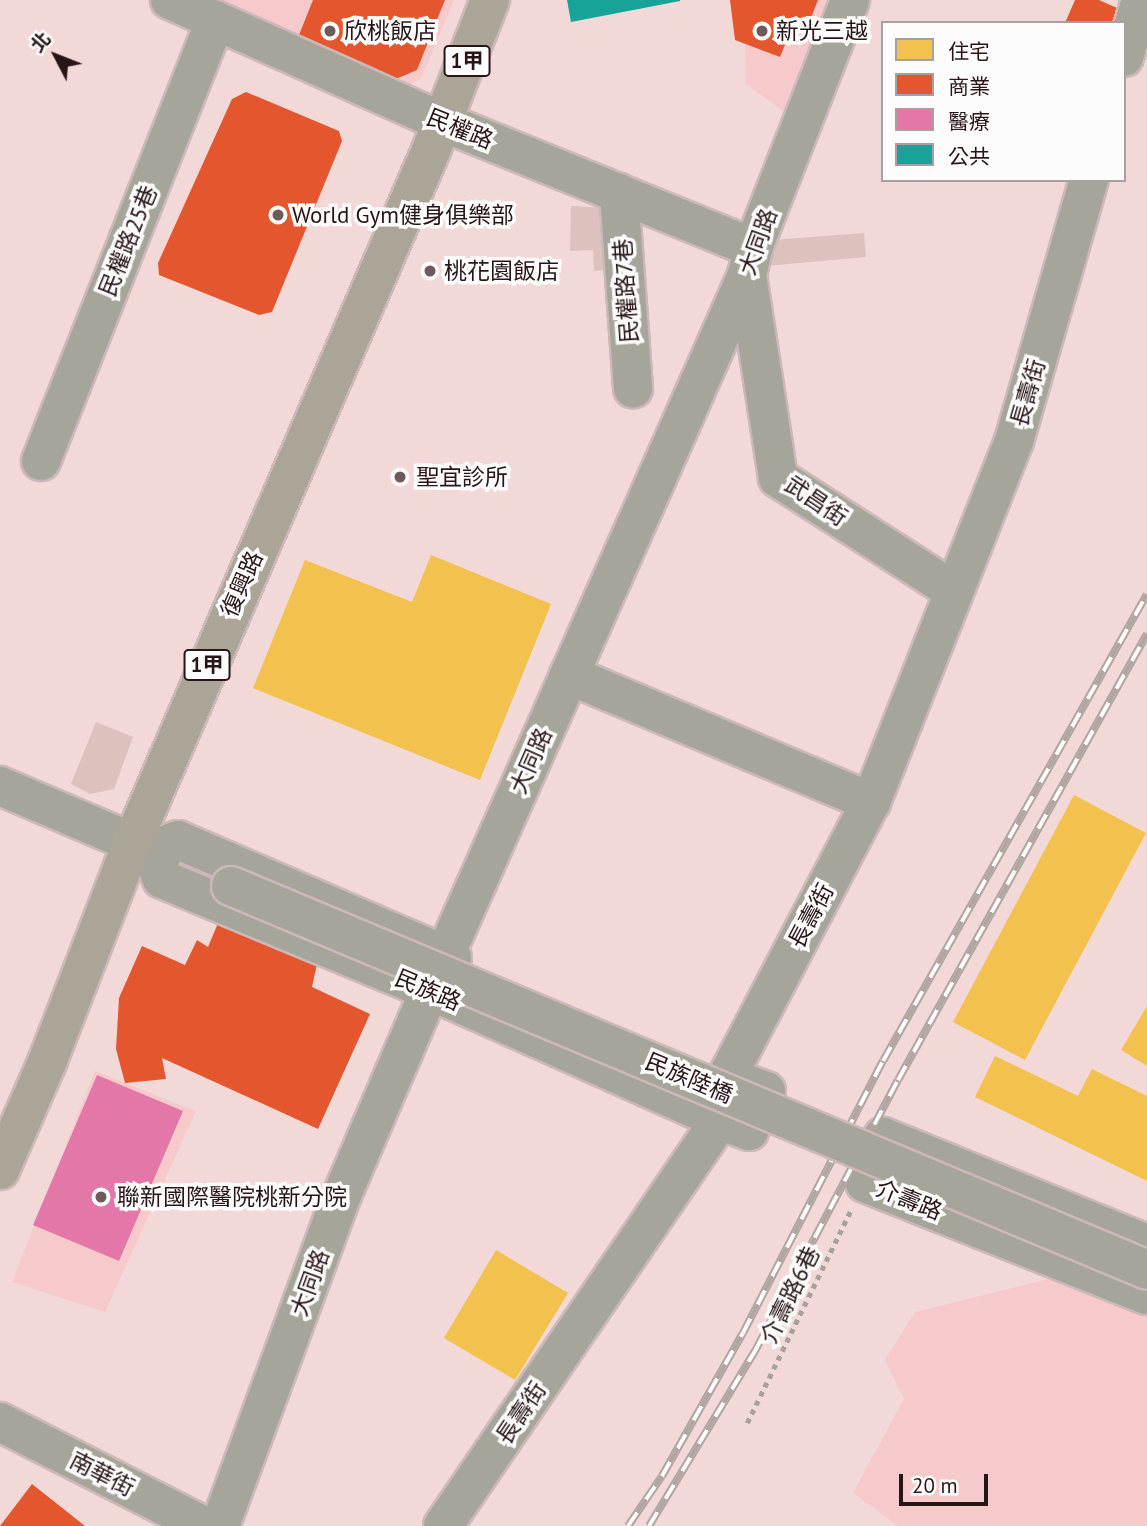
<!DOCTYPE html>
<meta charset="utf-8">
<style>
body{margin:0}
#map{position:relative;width:1147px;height:1526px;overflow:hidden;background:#f3d8d8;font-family:"PT Sans","Noto Sans TC",sans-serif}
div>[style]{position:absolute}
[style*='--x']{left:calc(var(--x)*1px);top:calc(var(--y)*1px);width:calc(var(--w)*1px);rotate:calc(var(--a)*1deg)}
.built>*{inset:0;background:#f6cacb}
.homes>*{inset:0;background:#f2c14e}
.shops>*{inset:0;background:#e4572e}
.health>*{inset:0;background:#e377a8}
.public>*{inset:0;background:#17a398}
.building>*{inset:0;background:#ddc1bd}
.path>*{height:4.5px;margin-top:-2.25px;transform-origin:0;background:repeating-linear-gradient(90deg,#a7a19a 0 5px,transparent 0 10px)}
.roads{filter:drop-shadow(2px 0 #ccb8b8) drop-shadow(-2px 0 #ccb8b8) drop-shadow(0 2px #ccb8b8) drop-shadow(0 -2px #ccb8b8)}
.minor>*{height:38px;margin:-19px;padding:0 19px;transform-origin:19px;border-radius:19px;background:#a5a59a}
.major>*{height:38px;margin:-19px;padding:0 19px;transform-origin:19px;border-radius:19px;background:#aba598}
.rail>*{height:8px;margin-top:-4px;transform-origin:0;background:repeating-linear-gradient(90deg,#fcfcfc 0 16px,#b0a5a0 0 32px);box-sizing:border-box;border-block:2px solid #b0a5a0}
.bridges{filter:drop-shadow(2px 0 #ccb8b8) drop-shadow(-2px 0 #ccb8b8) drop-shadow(0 2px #ccb8b8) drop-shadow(0 -2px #ccb8b8)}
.minor-bridge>*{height:38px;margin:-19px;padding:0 19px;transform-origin:19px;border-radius:19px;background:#a5a59a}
.dots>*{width:19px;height:19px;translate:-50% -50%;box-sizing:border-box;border:4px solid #fcfcfc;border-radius:50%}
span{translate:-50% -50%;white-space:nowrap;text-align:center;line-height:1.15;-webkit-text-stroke:7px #fcfcfc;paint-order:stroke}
.shield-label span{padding:2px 5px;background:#fcfcfc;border:2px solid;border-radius:5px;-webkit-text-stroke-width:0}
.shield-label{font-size:21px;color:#281617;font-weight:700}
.poi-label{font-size:23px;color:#281617}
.left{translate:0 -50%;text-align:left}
.street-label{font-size:23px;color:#281617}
.legend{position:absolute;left:881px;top:21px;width:245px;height:161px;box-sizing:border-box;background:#fcfcfc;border:2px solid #a7a0a0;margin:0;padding:9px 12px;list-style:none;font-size:21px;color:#281617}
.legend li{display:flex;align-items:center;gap:14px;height:35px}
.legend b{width:35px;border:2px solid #a7a0a0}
.north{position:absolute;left:21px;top:21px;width:70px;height:70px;-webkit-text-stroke:5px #fcfcfc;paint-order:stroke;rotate:312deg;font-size:19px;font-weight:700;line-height:28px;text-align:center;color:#281617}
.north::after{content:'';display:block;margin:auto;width:24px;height:32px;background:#281617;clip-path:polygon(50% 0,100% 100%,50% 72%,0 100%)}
.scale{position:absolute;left:899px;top:1474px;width:89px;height:32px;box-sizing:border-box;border:4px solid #281617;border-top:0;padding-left:9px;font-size:21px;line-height:24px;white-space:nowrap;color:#281617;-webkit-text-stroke:5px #fcfcfc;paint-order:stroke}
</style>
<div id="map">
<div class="built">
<i style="clip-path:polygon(210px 0,454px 0,421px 79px,400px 88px)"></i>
<i style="clip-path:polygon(744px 0,849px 0,799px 123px,746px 84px)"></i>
<i style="clip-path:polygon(95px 1071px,196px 1111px,105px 1312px,12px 1282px)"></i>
<i style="clip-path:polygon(1061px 1276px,1147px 1316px,1147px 1526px,898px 1526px,853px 1493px,904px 1399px,885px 1360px,915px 1312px)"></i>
</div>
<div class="homes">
<i style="clip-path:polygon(431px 555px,551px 604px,480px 780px,253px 688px,305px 560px,412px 602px)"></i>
<i style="clip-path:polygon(1074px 795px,1146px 833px,1025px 1060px,953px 1022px)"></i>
<i style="clip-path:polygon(1147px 1006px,1147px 1066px,1121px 1050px)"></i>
<i style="clip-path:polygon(995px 1056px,1078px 1096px,1092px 1069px,1147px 1096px,1147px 1181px,975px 1097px)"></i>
<i style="clip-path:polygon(496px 1250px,568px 1293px,515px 1380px,444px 1338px)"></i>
</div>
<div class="shops">
<i style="clip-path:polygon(313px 0,445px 0,417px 70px,396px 79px,297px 40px)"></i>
<i style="clip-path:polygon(730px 0,818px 0,809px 23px,796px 18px,780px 57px,735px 40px)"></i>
<i style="clip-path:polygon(1075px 0,1099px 0,1124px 11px,1119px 23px,1065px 23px)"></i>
<i style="clip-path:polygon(246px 92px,339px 131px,342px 141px,272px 312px,259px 315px,159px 275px,158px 263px,232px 99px)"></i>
<i style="clip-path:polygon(218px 923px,317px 964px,312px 987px,370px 1014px,318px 1129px,162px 1058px,166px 1079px,125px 1083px,116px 1049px,119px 998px,142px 946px,185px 965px,197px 940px,208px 947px)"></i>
<i style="clip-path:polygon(32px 1484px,85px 1526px,0 1526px)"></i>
</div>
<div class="health">
<i style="clip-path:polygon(97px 1075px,183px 1111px,119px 1261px,33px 1225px)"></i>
</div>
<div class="public">
<i style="clip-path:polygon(567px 0,680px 0,680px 1px,571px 22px)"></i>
</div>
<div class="building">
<i style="clip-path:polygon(571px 206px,606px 208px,610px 270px,594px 271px,593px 250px,570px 251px)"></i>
<i style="clip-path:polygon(864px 233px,866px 257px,766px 266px,773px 240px)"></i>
<i style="clip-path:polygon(96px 722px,133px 737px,114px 789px,90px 794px,71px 784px)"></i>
</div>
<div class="path">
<i style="--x:747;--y:1423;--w:237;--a:-64"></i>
</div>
<div class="roads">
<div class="minor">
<i style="--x:170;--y:0;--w:299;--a:24.1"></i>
<i style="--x:443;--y:122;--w:335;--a:22.1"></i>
<i style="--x:1124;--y:57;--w:59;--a:-73.4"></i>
<i style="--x:619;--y:193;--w:196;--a:85.9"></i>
<i style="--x:747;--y:275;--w:205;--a:81.3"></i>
<i style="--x:778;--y:478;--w:209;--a:32.7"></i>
<i style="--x:41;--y:461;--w:474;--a:-68.4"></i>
<i style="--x:569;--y:675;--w:328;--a:22.8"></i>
<i style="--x:0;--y:786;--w:176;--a:23.1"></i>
<i style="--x:452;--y:958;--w:298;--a:-156.7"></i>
<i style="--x:178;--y:840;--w:30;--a:160"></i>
<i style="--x:150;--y:850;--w:31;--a:68"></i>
<i style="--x:162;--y:879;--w:289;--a:22.6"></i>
<i style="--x:429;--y:990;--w:319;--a:24.1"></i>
<i style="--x:1147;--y:1244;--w:285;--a:-157.9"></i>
<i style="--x:883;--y:1137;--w:49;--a:111.4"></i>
<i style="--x:865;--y:1183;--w:303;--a:21.7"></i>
<i style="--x:0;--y:1422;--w:229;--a:27"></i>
<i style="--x:220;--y:1526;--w:353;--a:-69.8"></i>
<i style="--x:342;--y:1195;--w:261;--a:-66.8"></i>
<i style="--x:445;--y:955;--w:744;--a:-66.05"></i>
<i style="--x:747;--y:275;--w:28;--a:-77"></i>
<i style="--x:753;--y:248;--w:266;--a:-68.6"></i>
<i style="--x:443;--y:1526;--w:491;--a:-55.7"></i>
<i style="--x:720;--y:1120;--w:31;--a:21"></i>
<i style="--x:749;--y:1131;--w:43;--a:-67"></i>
<i style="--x:766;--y:1091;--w:41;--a:-160.3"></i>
<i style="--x:727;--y:1077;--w:310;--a:-62.4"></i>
<i style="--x:871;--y:802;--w:388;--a:-68.4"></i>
<i style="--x:1014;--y:441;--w:272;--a:-74"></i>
</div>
<div class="major">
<i style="--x:0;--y:1170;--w:120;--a:-66.4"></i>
<i style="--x:48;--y:1060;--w:235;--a:-68.8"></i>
<i style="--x:133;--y:841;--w:755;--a:-66.66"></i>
<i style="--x:432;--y:148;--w:159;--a:-68.6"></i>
</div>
</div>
<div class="rail">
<i style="--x:628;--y:1526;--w:60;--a:-55.8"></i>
<i style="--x:662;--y:1476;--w:164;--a:-60.5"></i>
<i style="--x:743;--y:1333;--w:306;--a:-62.8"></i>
<i style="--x:883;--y:1061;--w:536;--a:-60.52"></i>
<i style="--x:649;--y:1526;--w:205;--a:-58.8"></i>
<i style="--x:755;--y:1351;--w:306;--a:-62.2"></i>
<i style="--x:898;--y:1080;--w:511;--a:-60.83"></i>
</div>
<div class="bridges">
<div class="minor-bridge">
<i style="--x:231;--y:886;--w:993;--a:22.74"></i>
</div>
</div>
<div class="dots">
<i style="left:330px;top:31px;background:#6f5a5b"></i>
<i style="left:762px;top:31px;background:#6f5a5b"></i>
<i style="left:278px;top:215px;background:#6f5a5b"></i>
<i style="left:430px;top:271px;background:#6f5a5b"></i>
<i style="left:400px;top:477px;background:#6f5a5b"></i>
<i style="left:101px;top:1197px;background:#6f5a5b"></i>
</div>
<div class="shield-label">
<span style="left:467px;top:61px">1甲</span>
<span style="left:207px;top:665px">1甲</span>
</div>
<div class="poi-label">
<span class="left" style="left:344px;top:31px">欣桃飯店</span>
<span class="left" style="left:776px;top:31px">新光三越</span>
<span class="left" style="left:292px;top:215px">World Gym健身俱樂部</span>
<span class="left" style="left:444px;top:271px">桃花園飯店</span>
<span class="left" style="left:416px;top:477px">聖宜診所</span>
<span class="left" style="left:117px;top:1197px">聯新國際醫院桃新分院</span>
</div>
<div class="street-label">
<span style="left:460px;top:129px;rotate:22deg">民權路</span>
<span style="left:128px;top:241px;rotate:-68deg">民權路25巷</span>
<span style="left:758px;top:242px;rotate:-70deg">大同路</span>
<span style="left:626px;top:291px;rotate:-94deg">民權路7巷</span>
<span style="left:1028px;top:393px;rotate:-74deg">長壽街</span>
<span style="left:816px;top:501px;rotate:34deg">武昌街</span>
<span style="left:242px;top:584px;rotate:-66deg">復興路</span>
<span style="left:531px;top:761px;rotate:-66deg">大同路</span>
<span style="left:811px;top:916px;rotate:-62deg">長壽街</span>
<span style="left:428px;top:990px;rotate:23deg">民族路</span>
<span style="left:689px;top:1078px;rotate:23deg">民族陸橋</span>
<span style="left:909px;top:1200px;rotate:22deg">介壽路</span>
<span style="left:310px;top:1283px;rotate:-70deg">大同路</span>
<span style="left:790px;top:1295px;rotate:-64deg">介壽路6巷</span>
<span style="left:521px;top:1413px;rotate:-56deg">長壽街</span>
<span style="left:102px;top:1474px;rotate:27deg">南華街</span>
</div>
<ul class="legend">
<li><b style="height:19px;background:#f2c14e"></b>住宅</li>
<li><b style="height:19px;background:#e4572e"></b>商業</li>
<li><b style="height:19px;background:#e377a8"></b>醫療</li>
<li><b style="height:19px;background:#17a398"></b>公共</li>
</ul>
<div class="north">北</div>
<div class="scale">20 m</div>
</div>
